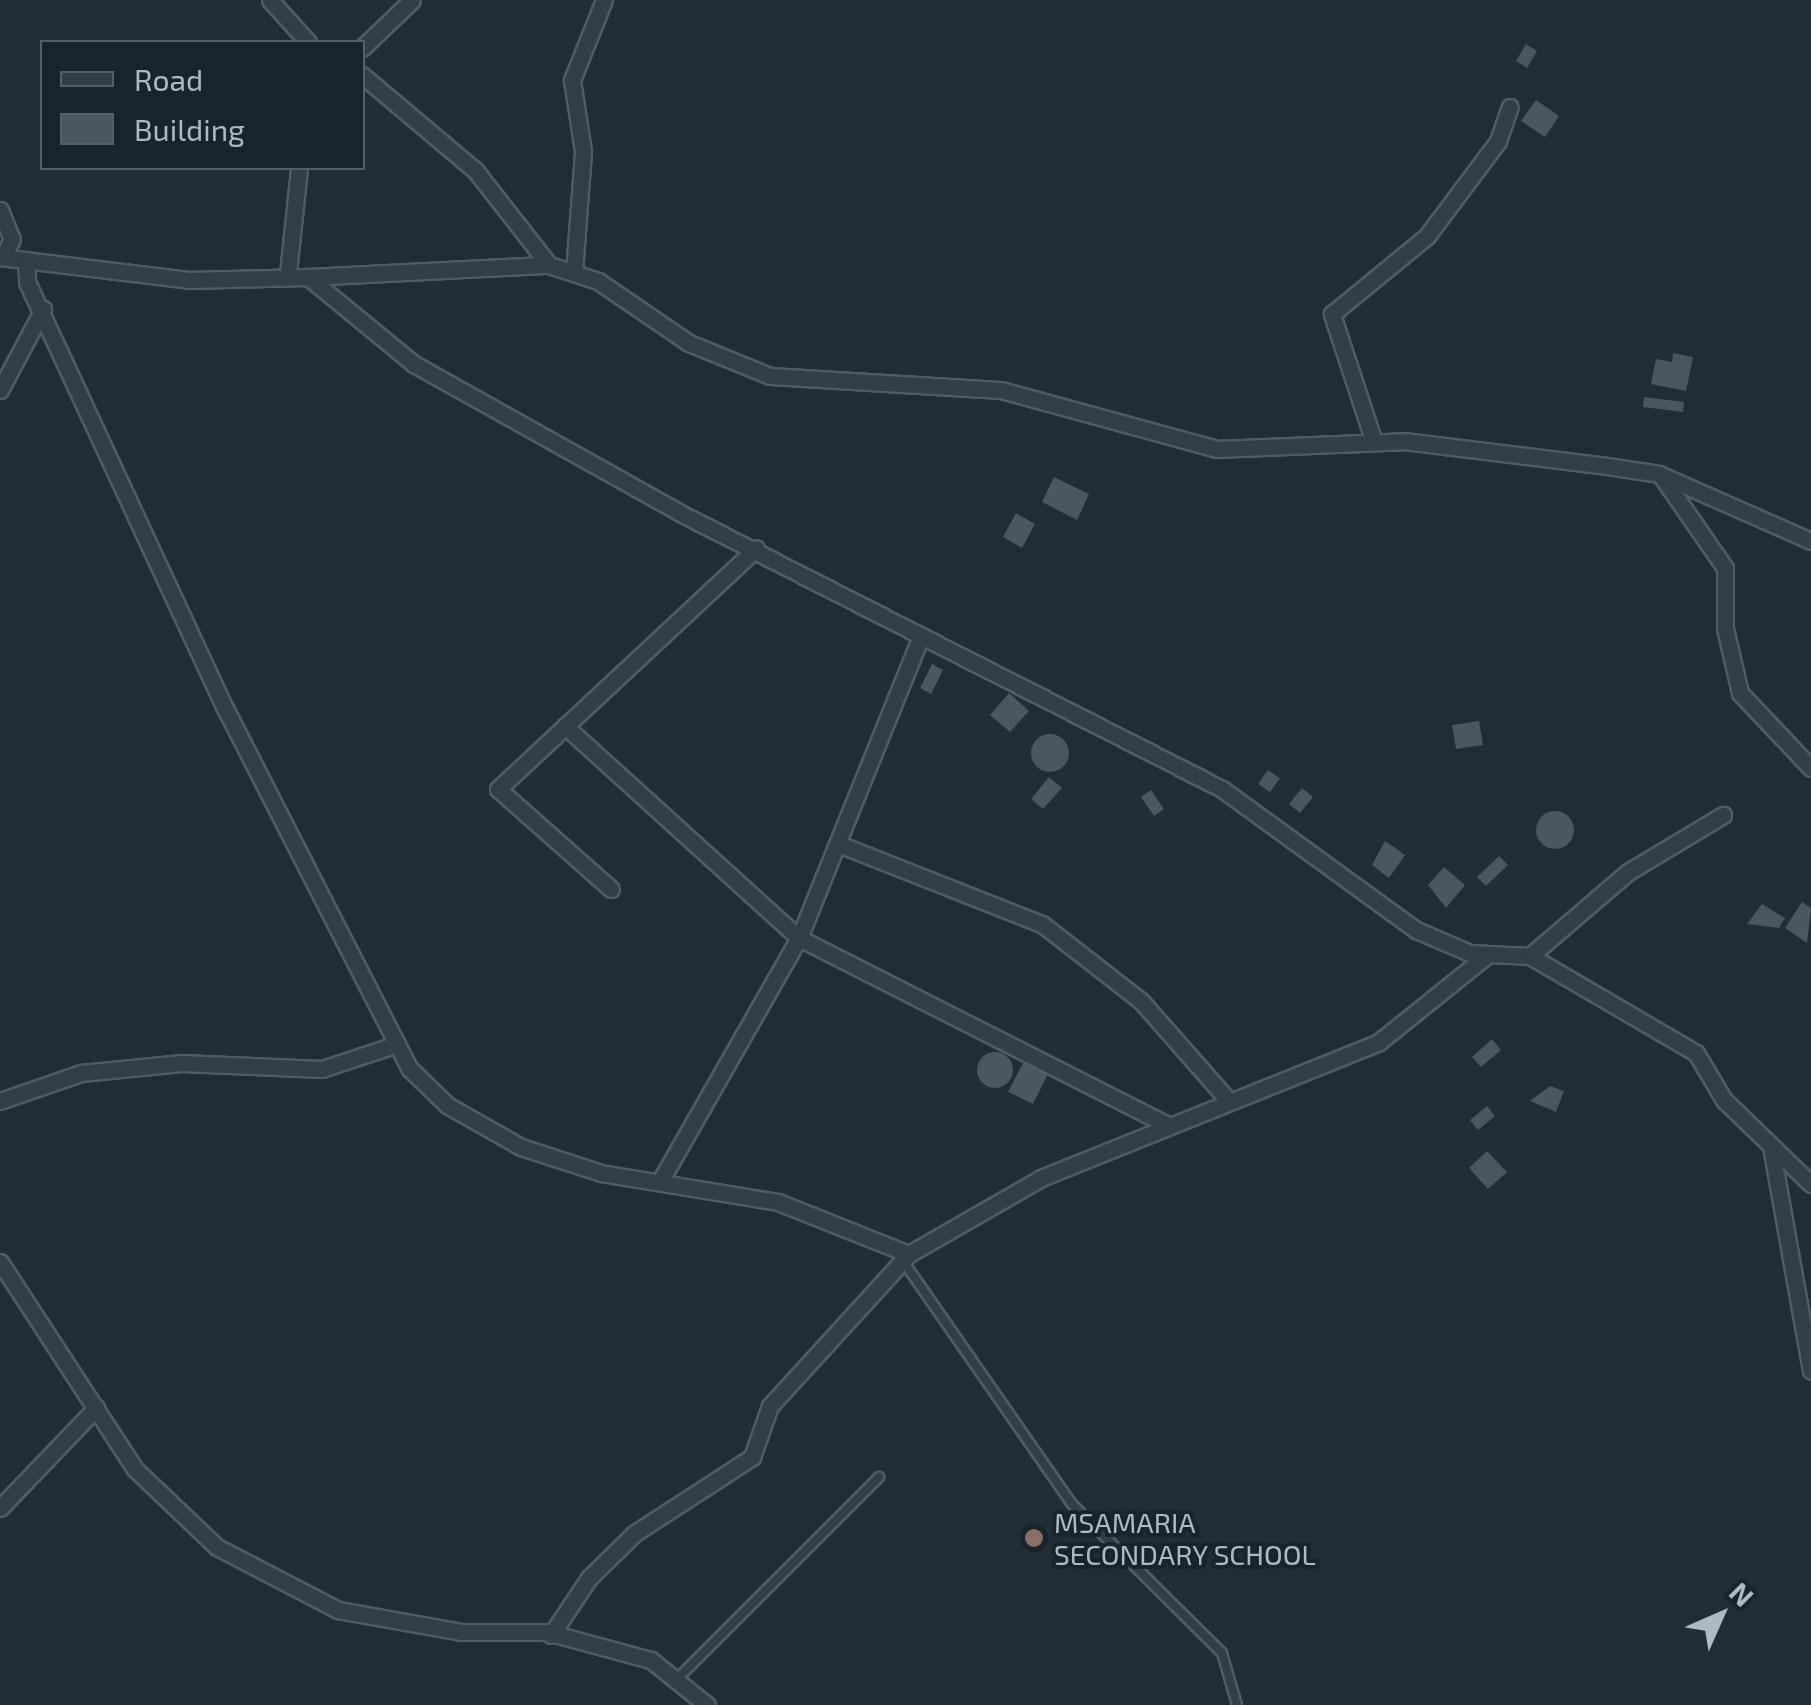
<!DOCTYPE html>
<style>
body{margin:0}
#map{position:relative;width:1811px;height:1705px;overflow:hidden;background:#202c36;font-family:"Exo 2",sans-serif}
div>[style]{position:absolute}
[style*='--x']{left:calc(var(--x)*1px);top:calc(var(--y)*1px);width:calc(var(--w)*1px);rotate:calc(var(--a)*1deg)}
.building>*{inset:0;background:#485762}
.round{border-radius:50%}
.roads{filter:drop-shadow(2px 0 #515c64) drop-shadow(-2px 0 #515c64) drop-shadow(0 2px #515c64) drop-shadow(0 -2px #515c64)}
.lane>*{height:8px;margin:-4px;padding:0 4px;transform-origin:4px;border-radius:4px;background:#333e46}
.street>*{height:15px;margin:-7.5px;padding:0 7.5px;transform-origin:7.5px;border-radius:7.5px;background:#333e46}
.dots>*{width:28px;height:28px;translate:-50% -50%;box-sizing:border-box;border:5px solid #19232b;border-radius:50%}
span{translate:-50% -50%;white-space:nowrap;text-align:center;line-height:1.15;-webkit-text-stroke:8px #19232b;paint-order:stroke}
.poi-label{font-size:28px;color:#adb9c3}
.left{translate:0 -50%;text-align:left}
.legend{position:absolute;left:40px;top:40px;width:325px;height:130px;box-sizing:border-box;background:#19232b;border:2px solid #545f68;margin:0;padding:12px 18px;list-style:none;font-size:30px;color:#adb9c3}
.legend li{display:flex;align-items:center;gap:20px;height:50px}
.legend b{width:50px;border:2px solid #545f68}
.north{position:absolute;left:1671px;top:1565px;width:100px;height:100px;-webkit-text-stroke:8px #19232b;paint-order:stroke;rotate:45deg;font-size:28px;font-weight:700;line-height:40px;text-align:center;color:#adb9c3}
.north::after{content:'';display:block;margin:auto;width:35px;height:45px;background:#adb9c3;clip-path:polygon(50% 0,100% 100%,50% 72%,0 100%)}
</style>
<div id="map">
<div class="building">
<i style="clip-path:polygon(1526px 44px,1537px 51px,1527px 68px,1516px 61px)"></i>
<i style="clip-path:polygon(1536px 100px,1559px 116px,1545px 137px,1521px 121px)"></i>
<i style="clip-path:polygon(1673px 353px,1693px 357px,1686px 391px,1651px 384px,1656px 359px,1672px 362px)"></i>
<i style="clip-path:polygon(1644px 397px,1684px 402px,1683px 412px,1643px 407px)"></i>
<i style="clip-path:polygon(1054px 477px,1089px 494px,1077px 520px,1042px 502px)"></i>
<i style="clip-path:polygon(1016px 513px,1035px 524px,1022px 548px,1003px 537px)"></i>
<i style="clip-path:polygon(932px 664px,943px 670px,931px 694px,920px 688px)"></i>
<i style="clip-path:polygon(1009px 693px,1029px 711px,1010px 732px,990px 715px)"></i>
<i style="clip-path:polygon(1479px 721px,1483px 745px,1456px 749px,1452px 725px)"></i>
<i class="round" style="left:1031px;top:734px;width:38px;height:38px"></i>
<i style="clip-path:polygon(1268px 770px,1280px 778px,1270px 792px,1258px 784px)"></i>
<i style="clip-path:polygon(1049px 777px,1062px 788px,1043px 809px,1031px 799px)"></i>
<i style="clip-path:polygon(1302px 788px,1313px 797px,1300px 813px,1289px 804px)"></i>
<i style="clip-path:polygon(1151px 790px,1164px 809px,1154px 816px,1141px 797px)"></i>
<i class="round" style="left:1536px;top:811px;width:38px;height:38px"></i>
<i style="clip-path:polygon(1385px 841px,1405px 855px,1389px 878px,1372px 865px)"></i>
<i style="clip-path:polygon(1499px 856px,1508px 865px,1486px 886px,1477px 877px)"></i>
<i style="clip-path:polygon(1444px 867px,1465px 885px,1446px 908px,1428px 885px)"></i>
<i style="clip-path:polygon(1802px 902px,1811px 908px,1807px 943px,1785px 928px)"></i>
<i style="clip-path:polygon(1762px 904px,1785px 918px,1779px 928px,1747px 924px)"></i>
<i style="clip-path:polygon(1492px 1039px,1501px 1050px,1481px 1067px,1472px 1057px)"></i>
<i class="round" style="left:977px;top:1052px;width:36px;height:36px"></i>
<i style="clip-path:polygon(1027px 1055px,1051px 1068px,1033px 1104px,1008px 1092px)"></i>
<i style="clip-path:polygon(1550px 1086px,1564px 1091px,1556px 1112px,1530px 1101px)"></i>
<i style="clip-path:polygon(1487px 1106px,1495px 1116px,1478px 1130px,1470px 1120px)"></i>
<i style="clip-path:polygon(1487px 1151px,1507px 1172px,1488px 1189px,1469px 1168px)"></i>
</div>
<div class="roads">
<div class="lane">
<i style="--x:903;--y:1261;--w:295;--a:55.2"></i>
<i style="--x:1071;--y:1503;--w:213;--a:44.8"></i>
<i style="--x:1222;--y:1653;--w:54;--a:73.9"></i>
<i style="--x:679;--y:1677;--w:283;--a:-45"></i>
</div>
<div class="street">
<i style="--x:270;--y:0;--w:57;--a:47.9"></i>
<i style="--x:362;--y:48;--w:69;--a:-43.8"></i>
<i style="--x:362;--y:75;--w:148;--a:40.1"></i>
<i style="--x:475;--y:170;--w:120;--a:52.1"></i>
<i style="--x:0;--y:210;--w:31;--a:68"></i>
<i style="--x:12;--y:239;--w:20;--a:117"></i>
<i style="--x:0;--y:257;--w:190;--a:6.9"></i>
<i style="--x:189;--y:280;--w:119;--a:-1.4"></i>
<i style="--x:308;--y:277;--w:137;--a:39.4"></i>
<i style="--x:414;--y:364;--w:307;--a:29.2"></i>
<i style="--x:682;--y:514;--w:606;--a:26.99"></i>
<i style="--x:1222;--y:789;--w:240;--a:36"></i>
<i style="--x:1416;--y:930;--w:59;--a:23.1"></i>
<i style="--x:1470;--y:953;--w:60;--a:2.9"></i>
<i style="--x:1530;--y:956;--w:192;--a:30.3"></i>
<i style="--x:1696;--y:1053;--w:55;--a:59.2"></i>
<i style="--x:1724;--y:1100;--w:121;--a:44"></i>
<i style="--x:26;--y:260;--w:22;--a:87"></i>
<i style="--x:27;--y:282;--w:472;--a:65.1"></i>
<i style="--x:226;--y:710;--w:402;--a:62.9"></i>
<i style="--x:409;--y:1068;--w:53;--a:44.2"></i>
<i style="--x:447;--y:1105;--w:85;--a:29.6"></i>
<i style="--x:521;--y:1147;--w:84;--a:18"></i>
<i style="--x:601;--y:1173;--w:179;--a:9.3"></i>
<i style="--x:778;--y:1202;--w:141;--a:21.7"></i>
<i style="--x:909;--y:1254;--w:152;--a:-29.9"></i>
<i style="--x:1041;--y:1178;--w:364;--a:-21.9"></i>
<i style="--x:1379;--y:1042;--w:137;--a:-38.8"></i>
<i style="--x:574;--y:272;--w:121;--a:-85.7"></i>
<i style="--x:583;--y:151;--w:72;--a:-98.8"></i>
<i style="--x:572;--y:80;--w:86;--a:-68.2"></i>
<i style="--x:288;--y:273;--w:106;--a:-84"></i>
<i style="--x:308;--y:277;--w:241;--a:-2.9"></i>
<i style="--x:549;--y:265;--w:52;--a:18.1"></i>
<i style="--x:598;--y:281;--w:110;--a:34.3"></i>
<i style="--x:689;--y:343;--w:87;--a:22.2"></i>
<i style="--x:770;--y:376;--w:231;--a:3.5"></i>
<i style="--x:1001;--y:390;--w:224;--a:15.3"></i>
<i style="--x:1217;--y:449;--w:187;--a:-2.4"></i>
<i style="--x:1404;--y:441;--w:205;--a:7"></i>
<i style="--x:1607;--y:466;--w:53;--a:8.7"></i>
<i style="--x:1659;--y:474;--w:166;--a:23.8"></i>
<i style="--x:0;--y:390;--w:92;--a:-62"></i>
<i style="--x:1373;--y:439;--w:132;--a:-108.2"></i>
<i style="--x:1332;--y:314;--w:123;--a:-39.4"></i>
<i style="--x:1427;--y:236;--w:119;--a:-53.2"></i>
<i style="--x:1498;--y:141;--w:36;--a:-71"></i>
<i style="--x:1662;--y:477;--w:111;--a:55.3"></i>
<i style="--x:1725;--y:568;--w:60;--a:90"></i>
<i style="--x:1725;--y:628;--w:67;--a:77"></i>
<i style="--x:1740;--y:693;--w:103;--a:46.6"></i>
<i style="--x:565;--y:726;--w:316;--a:42.2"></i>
<i style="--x:799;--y:938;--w:413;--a:26.9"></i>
<i style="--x:841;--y:845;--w:216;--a:21.5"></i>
<i style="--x:1042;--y:924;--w:125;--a:37.9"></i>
<i style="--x:1141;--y:1001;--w:132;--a:48.7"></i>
<i style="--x:611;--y:889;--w:151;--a:-138.5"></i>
<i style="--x:498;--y:789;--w:353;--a:-43"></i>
<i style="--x:1530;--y:956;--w:129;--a:-40.6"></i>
<i style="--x:1628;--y:872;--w:111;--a:-31"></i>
<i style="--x:0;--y:1101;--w:86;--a:-19.1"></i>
<i style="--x:81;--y:1073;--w:101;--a:-5.7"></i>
<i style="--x:182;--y:1063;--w:140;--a:2.5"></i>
<i style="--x:322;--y:1069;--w:79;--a:-18.4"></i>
<i style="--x:1772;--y:1152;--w:222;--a:79.9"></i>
<i style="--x:662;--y:1178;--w:276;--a:-60.3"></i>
<i style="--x:799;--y:938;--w:323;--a:-68"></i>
<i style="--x:0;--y:1262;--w:247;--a:56.9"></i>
<i style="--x:135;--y:1469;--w:113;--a:43.6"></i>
<i style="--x:217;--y:1547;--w:136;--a:27.5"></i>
<i style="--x:338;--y:1610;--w:125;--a:10.1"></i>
<i style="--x:461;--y:1632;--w:86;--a:0"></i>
<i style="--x:547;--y:1632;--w:108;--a:15.1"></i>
<i style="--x:651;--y:1660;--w:72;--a:38.8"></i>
<i style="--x:0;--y:1508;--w:139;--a:-46.2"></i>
<i style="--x:551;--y:1635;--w:69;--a:-56.3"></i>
<i style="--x:589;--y:1578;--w:64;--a:-44.4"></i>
<i style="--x:635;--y:1533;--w:140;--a:-33"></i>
<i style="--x:752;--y:1457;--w:54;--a:-70.6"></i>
<i style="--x:770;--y:1406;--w:206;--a:-47.6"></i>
</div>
</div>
<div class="dots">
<i style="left:1034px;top:1538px;background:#8d6e63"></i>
</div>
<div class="poi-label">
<span class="left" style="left:1054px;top:1538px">MSAMARIA<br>SECONDARY SCHOOL</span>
</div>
<ul class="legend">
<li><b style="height:12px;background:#333e46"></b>Road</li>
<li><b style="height:28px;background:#485762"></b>Building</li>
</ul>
<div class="north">N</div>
</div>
